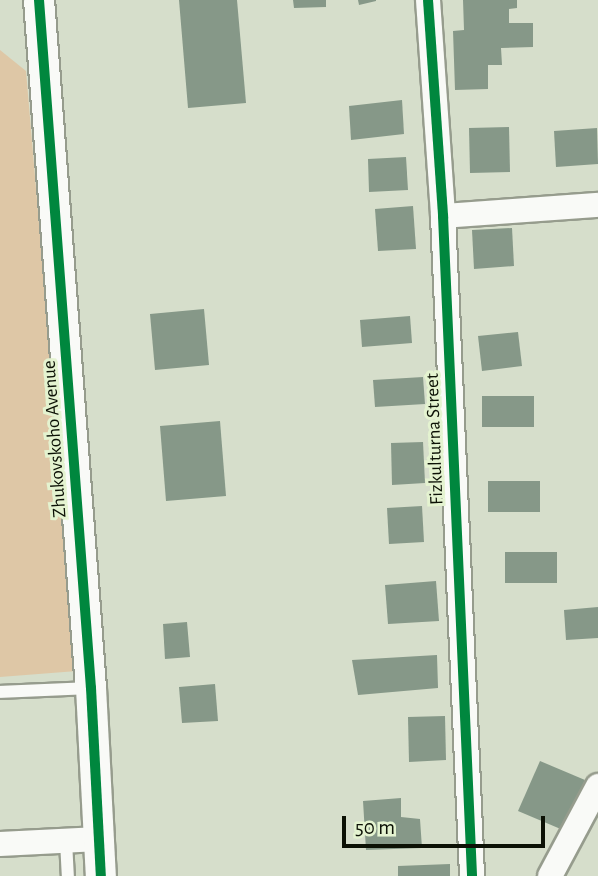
<!DOCTYPE html>
<style>
body{margin:0}
#map{position:relative;width:598px;height:876px;overflow:hidden;background:#d6decb;font-family:"Alegreya Sans",sans-serif}
div>[style]{position:absolute}
[style*='--x']{left:calc(var(--x)*1px);top:calc(var(--y)*1px);width:calc(var(--w)*1px);rotate:calc(var(--a)*1deg)}
.green>*{inset:0;background:#dec7a6}
.building>*{inset:0;background:#869888}
.roads{filter:drop-shadow(2px 0 #969c8d) drop-shadow(-2px 0 #969c8d) drop-shadow(0 2px #969c8d) drop-shadow(0 -2px #969c8d)}
.service>*{height:12px;margin:-6px;padding:0 6px;transform-origin:6px;border-radius:6px;background:#f9faf7}
.minor>*{height:24px;margin:-12px;padding:0 12px;transform-origin:12px;border-radius:12px;background:#f9faf7}
.tertiary>*{height:30px;margin:-15px;padding:0 15px;transform-origin:15px;border-radius:15px;background:#f9faf7}
.cycleway>*{height:10px;margin:-5px;padding:0 5px;transform-origin:5px;border-radius:5px;background:#00873e}
span{translate:-50% -50%;white-space:nowrap;text-align:center;line-height:1.15;-webkit-text-stroke:6px #e4f3d0;paint-order:stroke}
.street-label{font-size:19px;color:#0c1105}
.scale{position:absolute;left:342px;top:816px;width:203px;height:32px;box-sizing:border-box;border:4px solid #0c1105;border-top:0;padding-left:9px;font-size:21px;line-height:24px;white-space:nowrap;color:#0c1105;-webkit-text-stroke:5px #e4f3d0;paint-order:stroke}
</style>
<div id="map">
<div class="green">
<i style="clip-path:polygon(0 50px,26px 71px,77px 671px,0 677px)"></i>
</div>
<div class="building">
<i style="clip-path:polygon(179px 0,237px 0,246px 103px,188px 108px)"></i>
<i style="clip-path:polygon(293px 0,326px 0,326px 7px,294px 8px)"></i>
<i style="clip-path:polygon(358px 0,376px 0,376px 1px,359px 5px)"></i>
<i style="clip-path:polygon(463px 0,517px 0,517px 8px,509px 9px,509px 23px,533px 23px,533px 47px,501px 48px,502px 65px,488px 65px,488px 89px,455px 90px,453px 31px,464px 30px)"></i>
<i style="clip-path:polygon(402px 100px,404px 134px,351px 140px,349px 106px)"></i>
<i style="clip-path:polygon(509px 127px,510px 172px,470px 173px,469px 128px)"></i>
<i style="clip-path:polygon(597px 128px,598px 164px,556px 167px,554px 131px)"></i>
<i style="clip-path:polygon(406px 157px,408px 190px,369px 192px,368px 159px)"></i>
<i style="clip-path:polygon(413px 206px,416px 249px,378px 251px,375px 209px)"></i>
<i style="clip-path:polygon(512px 228px,514px 266px,474px 269px,472px 230px)"></i>
<i style="clip-path:polygon(204px 309px,209px 365px,155px 370px,150px 314px)"></i>
<i style="clip-path:polygon(410px 316px,412px 343px,362px 347px,360px 320px)"></i>
<i style="clip-path:polygon(518px 332px,522px 366px,482px 371px,478px 336px)"></i>
<i style="clip-path:polygon(423px 377px,425px 404px,375px 407px,373px 380px)"></i>
<i style="clip-path:polygon(482px 396px,534px 396px,534px 427px,482px 427px)"></i>
<i style="clip-path:polygon(220px 421px,226px 496px,166px 501px,160px 426px)"></i>
<i style="clip-path:polygon(423px 442px,425px 483px,392px 485px,391px 443px)"></i>
<i style="clip-path:polygon(488px 481px,540px 481px,540px 512px,488px 512px)"></i>
<i style="clip-path:polygon(422px 506px,424px 542px,389px 544px,387px 508px)"></i>
<i style="clip-path:polygon(505px 552px,557px 552px,557px 583px,505px 583px)"></i>
<i style="clip-path:polygon(436px 581px,439px 621px,388px 624px,385px 585px)"></i>
<i style="clip-path:polygon(598px 607px,598px 638px,566px 640px,564px 610px)"></i>
<i style="clip-path:polygon(187px 622px,190px 657px,165px 659px,163px 624px)"></i>
<i style="clip-path:polygon(437px 655px,438px 688px,358px 695px,352px 660px)"></i>
<i style="clip-path:polygon(215px 684px,218px 721px,182px 723px,179px 687px)"></i>
<i style="clip-path:polygon(445px 716px,446px 760px,409px 762px,408px 717px)"></i>
<i style="clip-path:polygon(540px 761px,585px 780px,563px 830px,518px 811px)"></i>
<i style="clip-path:polygon(401px 798px,401px 817px,420px 819px,422px 848px,366px 850px,363px 801px)"></i>
<i style="clip-path:polygon(450px 864px,450px 876px,398px 876px,398px 866px)"></i>
</div>
<div class="roads">
<div class="service">
<i style="--x:0;--y:692;--w:91;--a:-2.5"></i>
<i style="--x:66;--y:841;--w:35;--a:87"></i>
</div>
<div class="minor">
<i style="--x:428;--y:0;--w:217;--a:86"></i>
<i style="--x:443;--y:216;--w:661;--a:87.48"></i>
<i style="--x:443;--y:216;--w:155;--a:-4.1"></i>
<i style="--x:0;--y:844;--w:99;--a:-2.9"></i>
<i style="--x:550;--y:876;--w:102;--a:-61.9"></i>
</div>
<div class="tertiary">
<i style="--x:39;--y:0;--w:690;--a:85.68"></i>
<i style="--x:91;--y:688;--w:188;--a:87"></i>
</div>
</div>
<div class="cycleway">
<i style="--x:39;--y:0;--w:690;--a:85.68"></i>
<i style="--x:91;--y:688;--w:188;--a:87"></i>
<i style="--x:428;--y:0;--w:217;--a:86"></i>
<i style="--x:443;--y:216;--w:661;--a:87.48"></i>
</div>
<div class="street-label">
<span style="left:55px;top:439px;rotate:-94deg">Zhukovskoho Avenue</span>
<span style="left:435px;top:439px;rotate:-92deg">Fizkulturna Street</span>
</div>
<div class="scale">50 m</div>
</div>
